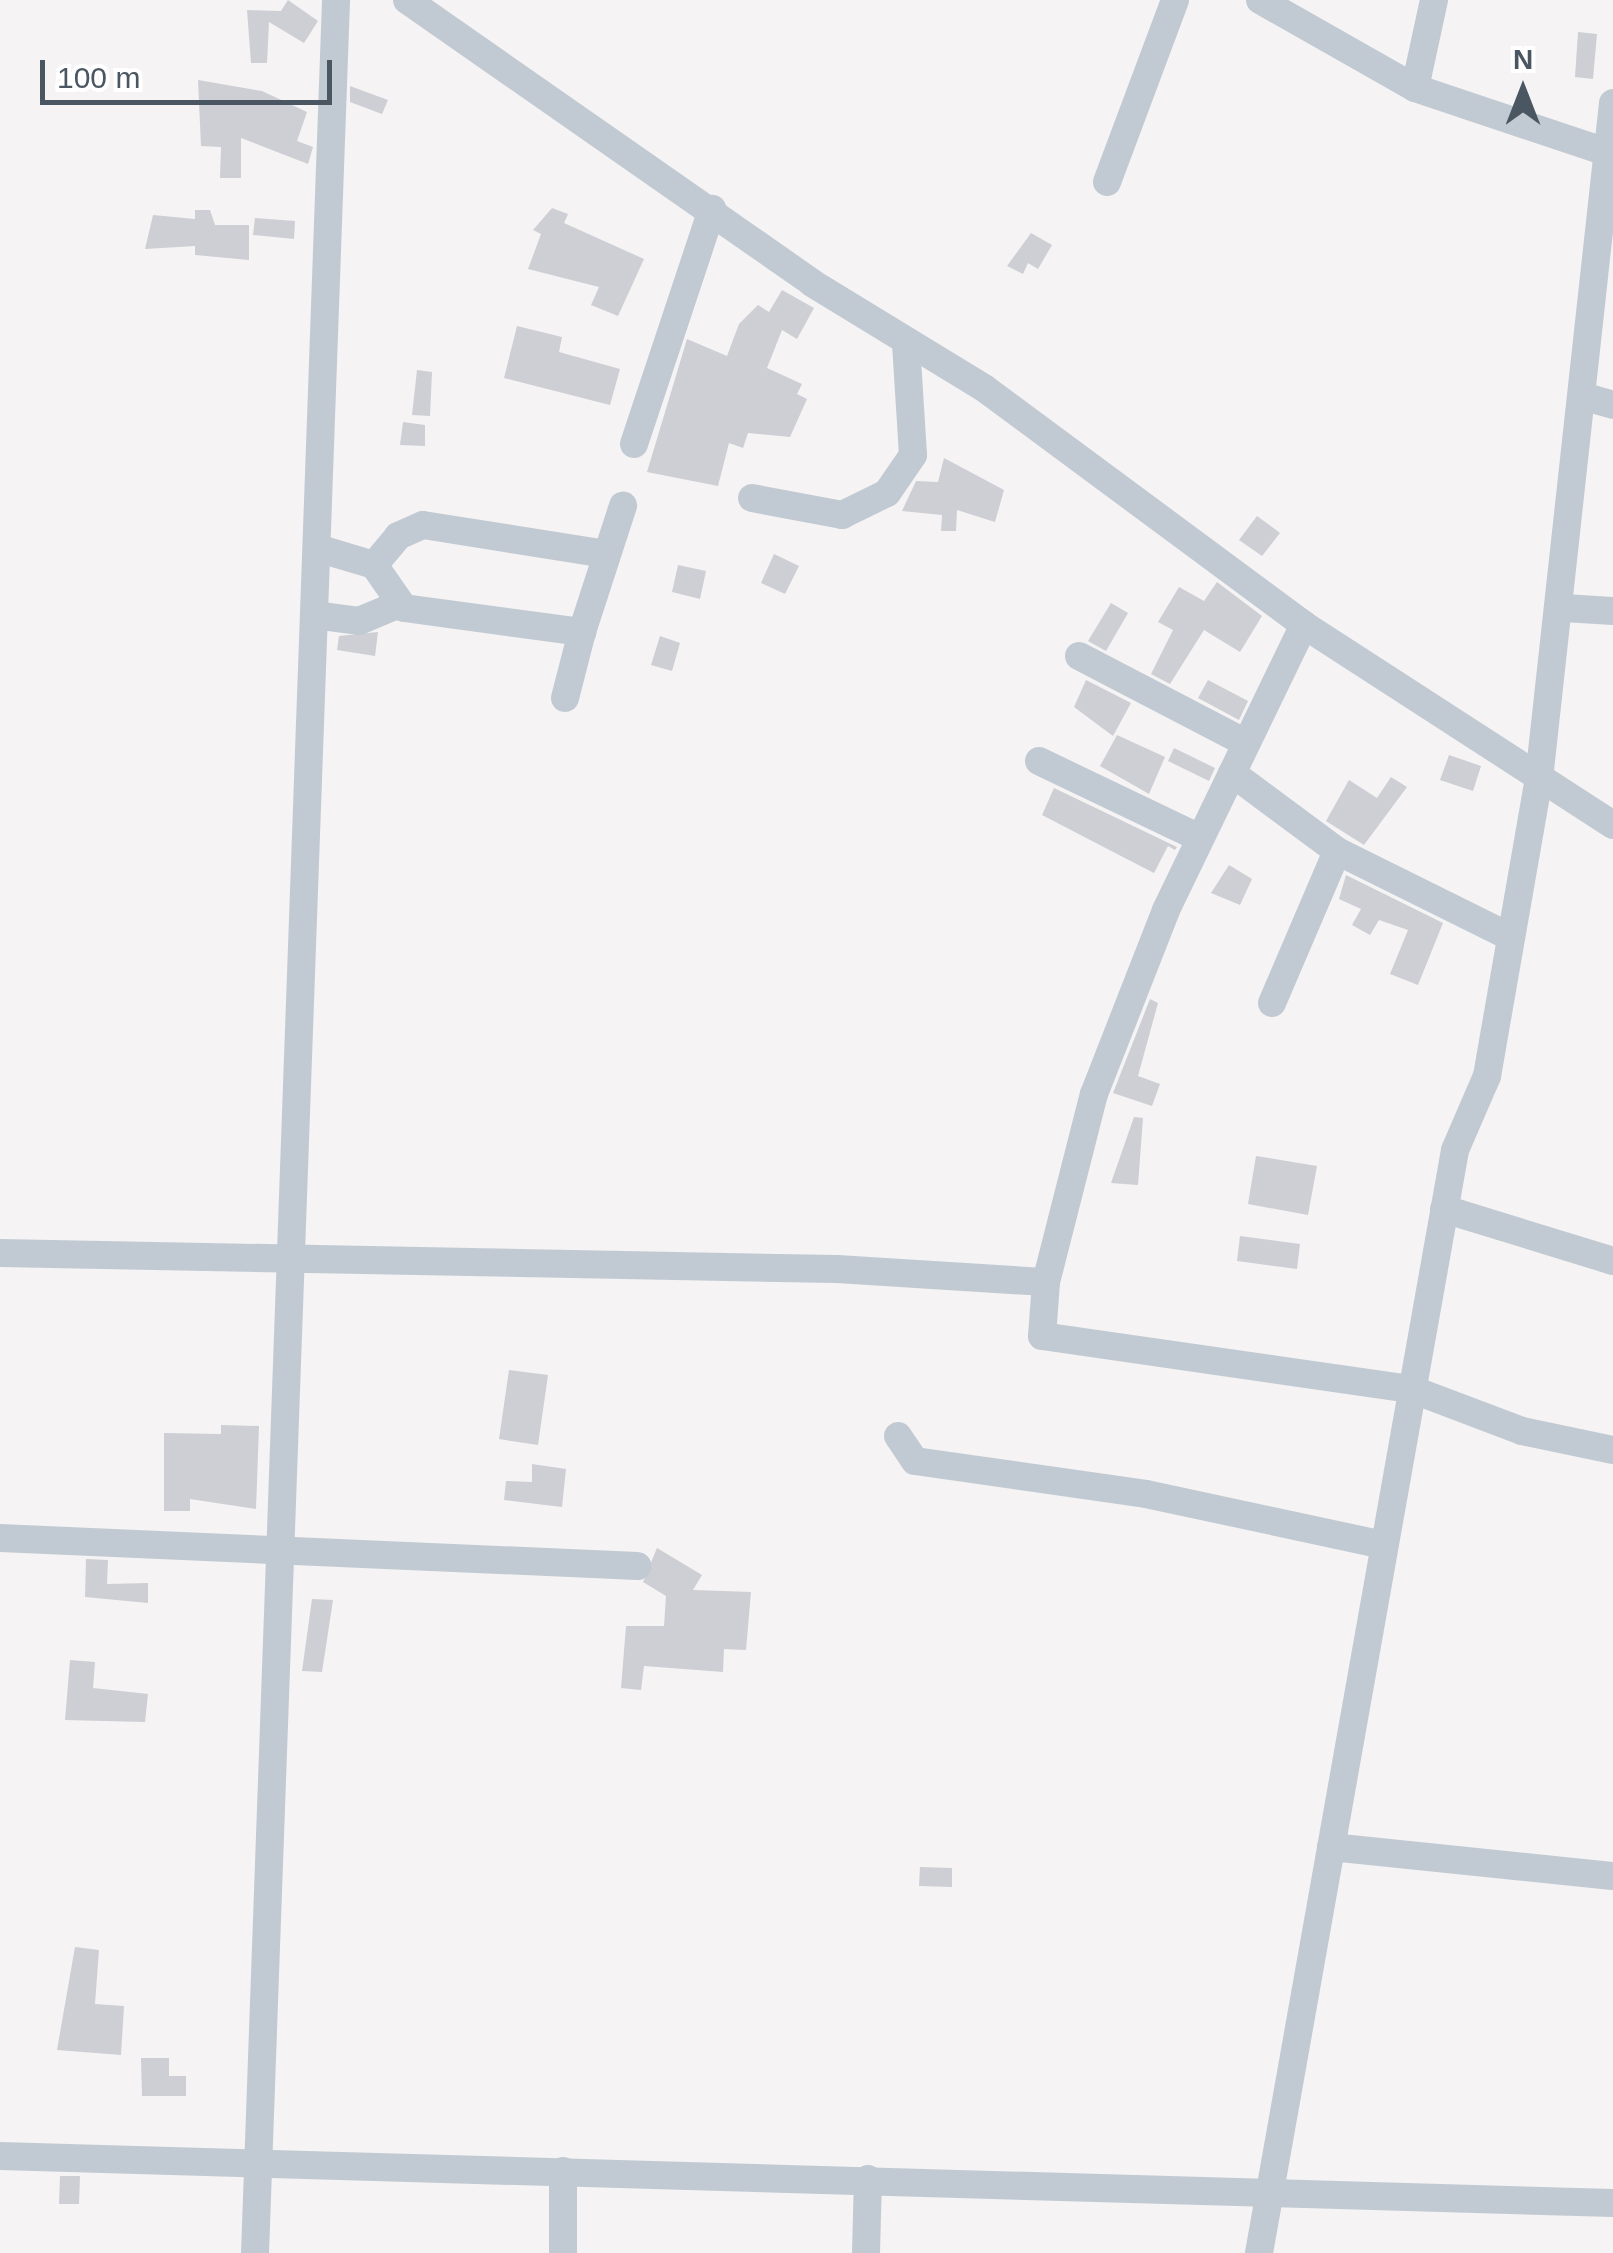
<!DOCTYPE html>
<style>
body{margin:0}
#map{position:relative;width:1613px;height:2253px;overflow:hidden;background:#f5f3f3;font-family:Arial,sans-serif}
div>[style]{position:absolute}
[style*='--x']{left:calc(var(--x)*1px);top:calc(var(--y)*1px);width:calc(var(--w)*1px);rotate:calc(var(--a)*1deg)}
.building>*{inset:0;background:#cdcfd5}
.minor>*{height:28px;margin:-14px;padding:0 14px;transform-origin:14px;border-radius:14px;background:#c1cad2}
span{translate:-50% -50%;white-space:nowrap;text-align:center;line-height:1.15;-webkit-text-stroke:8px #fff;paint-order:stroke}
.north{position:absolute;left:1473px;top:40px;width:100px;height:100px;-webkit-text-stroke:8px #fff;paint-order:stroke;rotate:0deg;font-size:28px;font-weight:700;line-height:40px;text-align:center;color:#4a5661}
.north::after{content:'';display:block;margin:auto;width:35px;height:45px;background:#4a5661;clip-path:polygon(50% 0,100% 100%,50% 72%,0 100%)}
.scale{position:absolute;left:40px;top:60px;width:292px;height:45px;box-sizing:border-box;border:5px solid #4a5661;border-top:0;padding-left:12px;font-size:30px;line-height:35px;white-space:nowrap;color:#4a5661;-webkit-text-stroke:8px #fff;paint-order:stroke}
</style>
<div id="map">
<div class="building">
<i style="clip-path:polygon(288px 0,318px 21px,304px 43px,269px 22px,267px 63px,251px 63px,247px 10px,281px 11px)"></i>
<i style="clip-path:polygon(1578px 32px,1597px 34px,1593px 79px,1575px 77px)"></i>
<i style="clip-path:polygon(198px 80px,262px 91px,307px 112px,297px 141px,313px 147px,308px 164px,241px 138px,241px 178px,220px 178px,221px 147px,201px 146px)"></i>
<i style="clip-path:polygon(350px 86px,388px 100px,382px 114px,350px 102px)"></i>
<i style="clip-path:polygon(552px 208px,568px 214px,564px 223px,644px 259px,618px 316px,591px 305px,599px 287px,528px 269px,541px 234px,533px 230px)"></i>
<i style="clip-path:polygon(195px 210px,210px 210px,215px 225px,249px 225px,249px 260px,195px 255px,195px 246px,145px 249px,153px 215px,195px 219px)"></i>
<i style="clip-path:polygon(255px 218px,295px 221px,294px 239px,253px 235px)"></i>
<i style="clip-path:polygon(1031px 233px,1052px 245px,1038px 269px,1028px 263px,1023px 274px,1007px 266px)"></i>
<i style="clip-path:polygon(782px 290px,814px 308px,797px 339px,782px 330px,767px 368px,802px 384px,797px 394px,807px 399px,790px 437px,748px 433px,743px 448px,729px 443px,718px 486px,647px 472px,687px 339px,727px 356px,739px 324px,758px 305px,769px 312px)"></i>
<i style="clip-path:polygon(517px 326px,562px 337px,559px 352px,620px 369px,610px 405px,504px 378px)"></i>
<i style="clip-path:polygon(417px 370px,432px 372px,430px 416px,412px 415px)"></i>
<i style="clip-path:polygon(403px 422px,425px 425px,425px 446px,400px 445px)"></i>
<i style="clip-path:polygon(944px 458px,1004px 490px,995px 522px,957px 510px,956px 531px,941px 531px,942px 515px,902px 511px,916px 481px,938px 482px)"></i>
<i style="clip-path:polygon(1257px 516px,1280px 533px,1262px 556px,1239px 540px)"></i>
<i style="clip-path:polygon(774px 554px,799px 566px,785px 594px,761px 583px)"></i>
<i style="clip-path:polygon(678px 565px,706px 571px,700px 599px,672px 592px)"></i>
<i style="clip-path:polygon(1217px 582px,1262px 616px,1240px 652px,1204px 630px,1170px 684px,1151px 674px,1173px 630px,1158px 622px,1179px 587px,1204px 601px)"></i>
<i style="clip-path:polygon(1111px 603px,1128px 613px,1106px 651px,1088px 641px)"></i>
<i style="clip-path:polygon(378px 632px,375px 656px,337px 650px,339px 636px)"></i>
<i style="clip-path:polygon(660px 636px,680px 643px,672px 671px,651px 665px)"></i>
<i style="clip-path:polygon(1086px 680px,1131px 703px,1113px 736px,1074px 707px)"></i>
<i style="clip-path:polygon(1208px 680px,1248px 701px,1239px 720px,1198px 698px)"></i>
<i style="clip-path:polygon(1117px 735px,1165px 757px,1149px 794px,1100px 766px)"></i>
<i style="clip-path:polygon(1174px 748px,1215px 768px,1209px 781px,1168px 761px)"></i>
<i style="clip-path:polygon(1449px 755px,1481px 766px,1473px 791px,1440px 780px)"></i>
<i style="clip-path:polygon(1391px 777px,1407px 787px,1364px 845px,1326px 821px,1349px 780px,1377px 798px)"></i>
<i style="clip-path:polygon(1054px 788px,1177px 847px,1175px 850px,1168px 846px,1154px 873px,1119px 855px,1042px 815px)"></i>
<i style="clip-path:polygon(1229px 865px,1252px 879px,1240px 905px,1211px 893px)"></i>
<i style="clip-path:polygon(1346px 875px,1443px 923px,1418px 985px,1390px 974px,1408px 930px,1379px 920px,1370px 935px,1352px 925px,1361px 909px,1339px 899px)"></i>
<i style="clip-path:polygon(1150px 999px,1158px 1003px,1138px 1076px,1160px 1084px,1152px 1106px,1113px 1093px)"></i>
<i style="clip-path:polygon(1134px 1117px,1143px 1118px,1138px 1185px,1111px 1183px)"></i>
<i style="clip-path:polygon(1256px 1156px,1317px 1166px,1308px 1215px,1248px 1204px)"></i>
<i style="clip-path:polygon(1240px 1236px,1300px 1244px,1297px 1269px,1237px 1261px)"></i>
<i style="clip-path:polygon(509px 1370px,548px 1375px,538px 1445px,499px 1439px)"></i>
<i style="clip-path:polygon(221px 1425px,259px 1426px,256px 1509px,190px 1499px,190px 1511px,164px 1511px,164px 1433px,221px 1434px)"></i>
<i style="clip-path:polygon(532px 1464px,566px 1469px,562px 1507px,504px 1500px,506px 1481px,532px 1482px)"></i>
<i style="clip-path:polygon(657px 1548px,702px 1575px,693px 1590px,751px 1592px,746px 1650px,724px 1649px,723px 1672px,644px 1666px,641px 1690px,621px 1688px,626px 1626px,664px 1626px,666px 1596px,643px 1582px)"></i>
<i style="clip-path:polygon(86px 1559px,108px 1560px,107px 1584px,148px 1583px,148px 1603px,85px 1597px)"></i>
<i style="clip-path:polygon(312px 1599px,333px 1600px,322px 1672px,302px 1671px)"></i>
<i style="clip-path:polygon(70px 1660px,95px 1662px,93px 1688px,148px 1694px,145px 1722px,65px 1720px)"></i>
<i style="clip-path:polygon(920px 1867px,952px 1868px,952px 1887px,919px 1886px)"></i>
<i style="clip-path:polygon(75px 1947px,99px 1950px,95px 2004px,124px 2006px,121px 2055px,57px 2050px)"></i>
<i style="clip-path:polygon(141px 2058px,169px 2058px,169px 2076px,186px 2076px,186px 2096px,142px 2096px)"></i>
<i style="clip-path:polygon(60px 2176px,80px 2176px,79px 2204px,59px 2204px)"></i>
</div>
<div class="minor">
<i style="--x:407;--y:0;--w:494;--a:34.9"></i>
<i style="--x:812;--y:283;--w:202;--a:31.4"></i>
<i style="--x:984;--y:388;--w:398;--a:36.5"></i>
<i style="--x:1304;--y:625;--w:368;--a:32.9"></i>
<i style="--x:1260;--y:0;--w:178;--a:29.6"></i>
<i style="--x:1434;--y:0;--w:90;--a:102.2"></i>
<i style="--x:1415;--y:88;--w:201;--a:18.5"></i>
<i style="--x:1107;--y:182;--w:194;--a:-69.5"></i>
<i style="--x:1582;--y:396;--w:32;--a:16"></i>
<i style="--x:634;--y:444;--w:248;--a:-71.6"></i>
<i style="--x:752;--y:498;--w:92;--a:10.7"></i>
<i style="--x:842;--y:515;--w:50;--a:-26.1"></i>
<i style="--x:887;--y:493;--w:46;--a:-55.6"></i>
<i style="--x:913;--y:455;--w:111;--a:-93.6"></i>
<i style="--x:317;--y:548;--w:59;--a:16.6"></i>
<i style="--x:374;--y:565;--w:52;--a:55.1"></i>
<i style="--x:404;--y:608;--w:180;--a:7.7"></i>
<i style="--x:582;--y:632;--w:133;--a:-72"></i>
<i style="--x:374;--y:565;--w:38;--a:-50"></i>
<i style="--x:398;--y:536;--w:27;--a:-24"></i>
<i style="--x:423;--y:525;--w:186;--a:9"></i>
<i style="--x:1564;--y:608;--w:49;--a:3.5"></i>
<i style="--x:314;--y:615;--w:45;--a:7.6"></i>
<i style="--x:359;--y:621;--w:41;--a:-22.8"></i>
<i style="--x:1079;--y:656;--w:188;--a:27.5"></i>
<i style="--x:565;--y:698;--w:68;--a:-75.6"></i>
<i style="--x:1039;--y:761;--w:178;--a:25.6"></i>
<i style="--x:1232;--y:773;--w:131;--a:36.6"></i>
<i style="--x:1337;--y:851;--w:193;--a:26.4"></i>
<i style="--x:1272;--y:1003;--w:165;--a:-66.8"></i>
<i style="--x:1444;--y:1209;--w:177;--a:17.1"></i>
<i style="--x:0;--y:1253;--w:837;--a:1.1"></i>
<i style="--x:837;--y:1269;--w:209;--a:3.6"></i>
<i style="--x:1046;--y:1282;--w:194;--a:-75.7"></i>
<i style="--x:1094;--y:1094;--w:198;--a:-68.6"></i>
<i style="--x:1166;--y:910;--w:317;--a:-64.2"></i>
<i style="--x:1046;--y:1282;--w:54;--a:94.2"></i>
<i style="--x:1042;--y:1336;--w:373;--a:8.2"></i>
<i style="--x:1411;--y:1389;--w:119;--a:20.7"></i>
<i style="--x:1522;--y:1431;--w:93;--a:11.8"></i>
<i style="--x:898;--y:1436;--w:30;--a:56"></i>
<i style="--x:915;--y:1461;--w:233;--a:8.1"></i>
<i style="--x:1146;--y:1494;--w:243;--a:12.1"></i>
<i style="--x:0;--y:1538;--w:638;--a:2.52"></i>
<i style="--x:1331;--y:1847;--w:283;--a:5.9"></i>
<i style="--x:0;--y:2156;--w:1614;--a:1.67"></i>
<i style="--x:563;--y:2171;--w:82;--a:90"></i>
<i style="--x:255;--y:2253;--w:2254;--a:-87.94"></i>
<i style="--x:866;--y:2253;--w:74;--a:-88.5"></i>
<i style="--x:1259;--y:2253;--w:1120;--a:-79.92"></i>
<i style="--x:1455;--y:1150;--w:81;--a:-66.6"></i>
<i style="--x:1487;--y:1076;--w:302;--a:-80.1"></i>
<i style="--x:1539;--y:779;--w:680;--a:-83.75"></i>
</div>
<div class="north">N</div>
<div class="scale">100 m</div>
</div>
